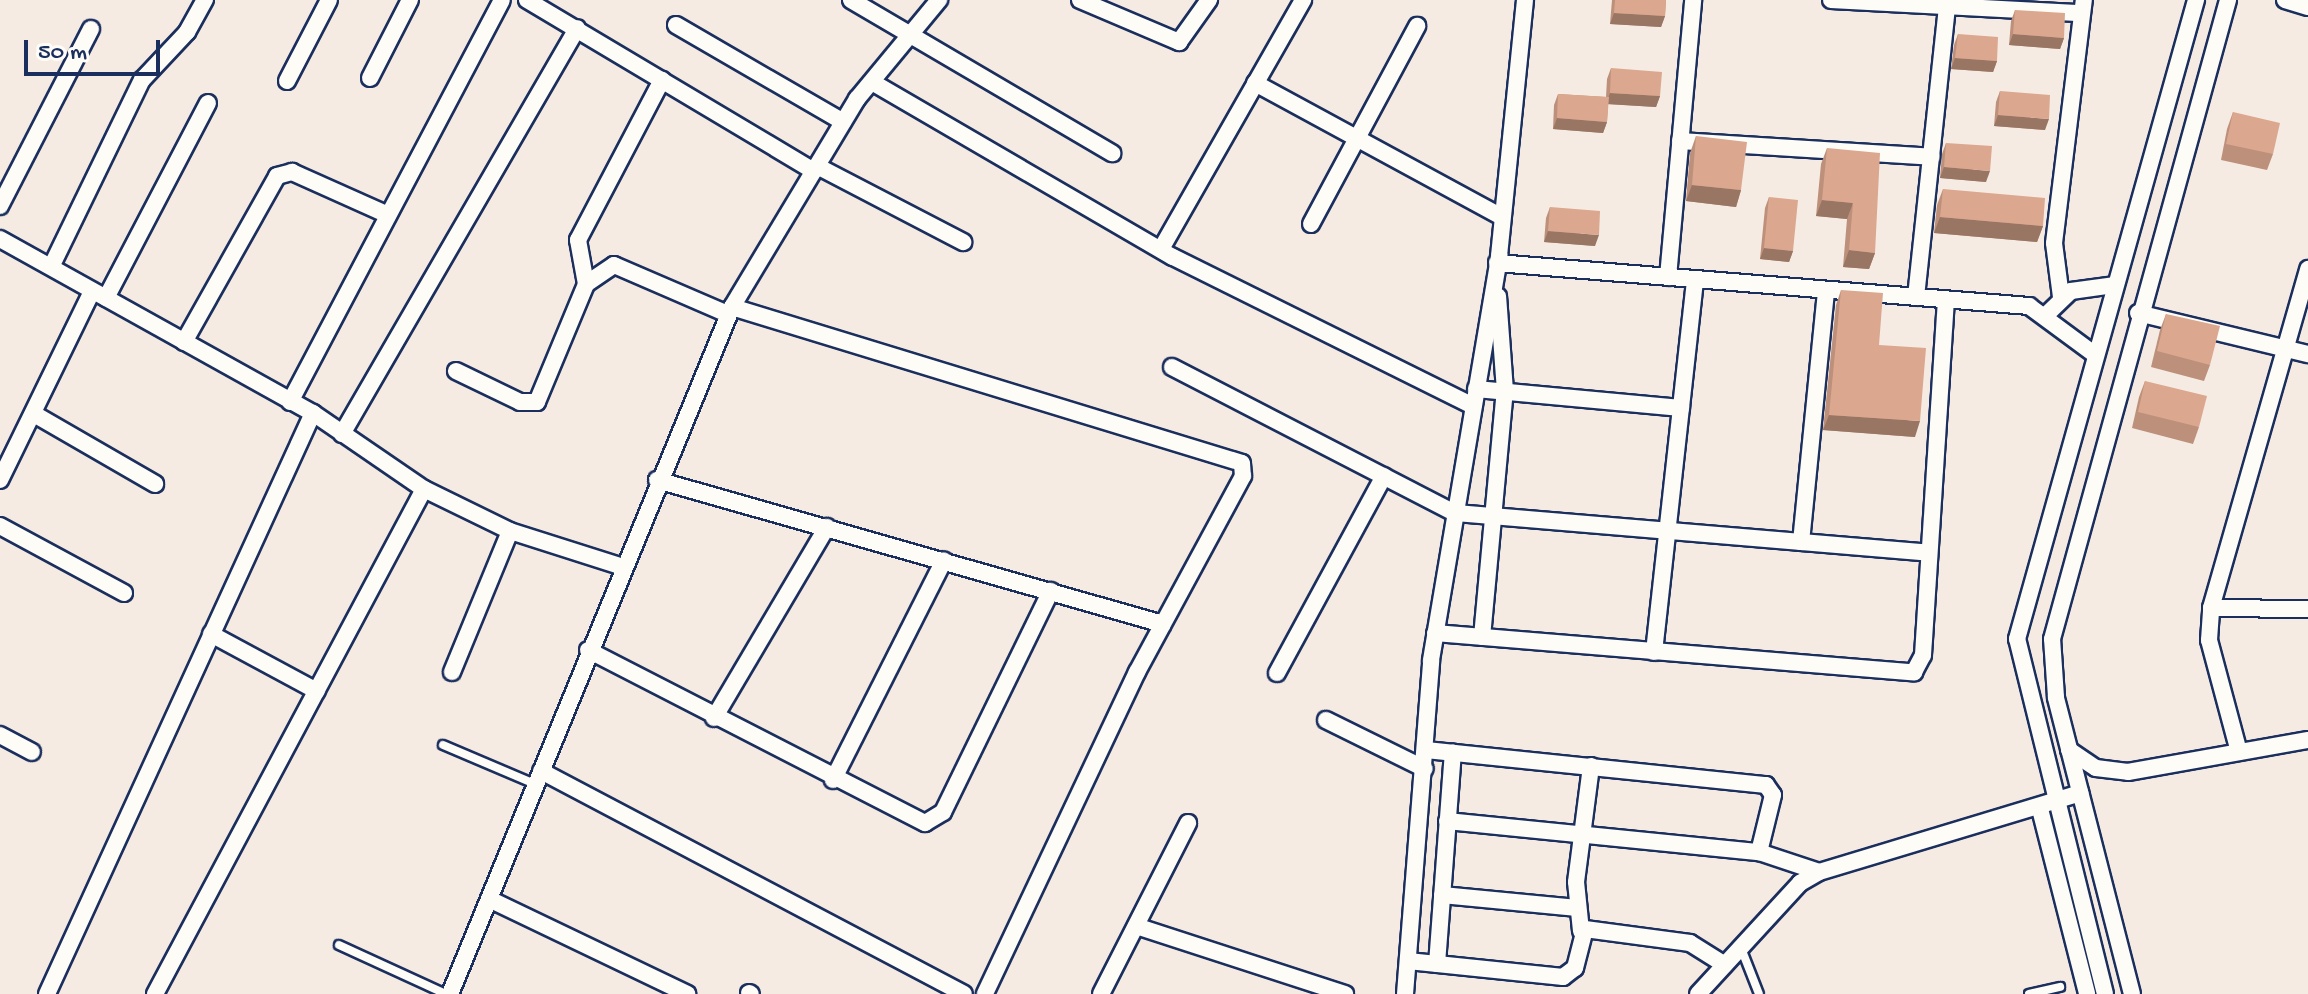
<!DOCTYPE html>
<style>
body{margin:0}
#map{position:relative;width:2308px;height:994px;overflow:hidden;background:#f6ebe2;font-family:"Gochi Hand",sans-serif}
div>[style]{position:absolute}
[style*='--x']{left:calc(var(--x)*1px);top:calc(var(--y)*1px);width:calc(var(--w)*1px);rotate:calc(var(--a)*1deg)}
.roads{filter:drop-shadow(2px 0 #1b2f5e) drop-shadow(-2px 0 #1b2f5e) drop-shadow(0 2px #1b2f5e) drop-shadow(0 -2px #1b2f5e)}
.lane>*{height:8px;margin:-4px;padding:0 4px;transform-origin:4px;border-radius:4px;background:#fdfcf7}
.street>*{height:16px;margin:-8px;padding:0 8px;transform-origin:8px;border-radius:8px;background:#fdfcf7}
.wall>*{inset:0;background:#bc907b}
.shaded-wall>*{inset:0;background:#997564}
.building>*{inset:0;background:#dba78f}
span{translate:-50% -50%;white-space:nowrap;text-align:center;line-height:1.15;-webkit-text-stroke:6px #fdfcf7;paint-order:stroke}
.scale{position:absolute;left:24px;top:40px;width:136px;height:36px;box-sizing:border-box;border:4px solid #1b2f5e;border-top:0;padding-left:10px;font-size:24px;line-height:28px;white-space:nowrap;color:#1b2f5e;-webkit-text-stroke:6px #fdfcf7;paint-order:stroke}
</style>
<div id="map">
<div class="roads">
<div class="lane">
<i style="--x:443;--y:745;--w:100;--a:23"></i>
<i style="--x:339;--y:945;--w:118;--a:24.6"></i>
<i style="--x:1741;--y:948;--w:49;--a:68.6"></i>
<i style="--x:2029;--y:994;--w:32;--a:-13"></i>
</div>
<div class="street">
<i style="--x:527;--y:0;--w:334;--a:30.8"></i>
<i style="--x:851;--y:0;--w:303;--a:30.4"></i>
<i style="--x:1080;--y:0;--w:108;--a:23"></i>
<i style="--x:1179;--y:42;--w:52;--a:-54.5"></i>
<i style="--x:1831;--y:0;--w:251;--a:3"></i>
<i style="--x:2285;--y:0;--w:24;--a:17"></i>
<i style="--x:676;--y:25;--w:193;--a:30.1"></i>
<i style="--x:370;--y:78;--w:88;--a:-62.9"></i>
<i style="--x:287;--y:81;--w:91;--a:-62.6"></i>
<i style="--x:872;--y:82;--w:348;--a:30.2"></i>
<i style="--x:1173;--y:257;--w:335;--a:26.4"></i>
<i style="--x:1255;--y:83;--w:281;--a:28.5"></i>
<i style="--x:1680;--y:141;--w:252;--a:3.6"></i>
<i style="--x:817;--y:166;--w:165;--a:27.5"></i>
<i style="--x:0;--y:206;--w:199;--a:-62.8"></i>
<i style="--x:1311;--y:224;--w:225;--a:-61.8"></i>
<i style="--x:0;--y:239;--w:358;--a:29.1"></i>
<i style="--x:313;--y:413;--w:135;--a:34.4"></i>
<i style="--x:424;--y:489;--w:96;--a:26"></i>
<i style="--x:510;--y:531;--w:115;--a:17.7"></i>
<i style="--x:1161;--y:249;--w:287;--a:-60.3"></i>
<i style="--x:1497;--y:263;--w:534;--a:4.62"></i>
<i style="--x:2029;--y:306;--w:81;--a:36.4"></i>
<i style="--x:52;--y:265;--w:206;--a:-64.1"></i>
<i style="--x:142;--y:80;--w:66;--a:-46.8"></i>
<i style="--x:187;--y:32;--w:37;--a:-61"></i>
<i style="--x:1668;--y:277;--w:278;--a:-84.8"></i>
<i style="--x:586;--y:284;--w:45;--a:-100.3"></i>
<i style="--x:578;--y:240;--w:181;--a:-62.3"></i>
<i style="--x:1916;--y:297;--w:293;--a:-83.9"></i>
<i style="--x:2061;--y:297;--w:54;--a:-97.4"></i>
<i style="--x:2054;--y:243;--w:245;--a:-83"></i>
<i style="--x:106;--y:298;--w:220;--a:-62.4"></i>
<i style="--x:732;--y:307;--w:533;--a:17.01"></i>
<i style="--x:1242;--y:463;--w:13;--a:86"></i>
<i style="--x:1243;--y:476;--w:223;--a:118.4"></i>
<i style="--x:1137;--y:672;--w:356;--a:115.3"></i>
<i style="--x:2138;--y:313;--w:175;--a:13.6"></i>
<i style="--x:2045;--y:316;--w:36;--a:-44"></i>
<i style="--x:2071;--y:291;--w:43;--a:-7.9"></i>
<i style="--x:184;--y:342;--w:190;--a:-60.7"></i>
<i style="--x:277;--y:176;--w:16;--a:-15"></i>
<i style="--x:292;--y:172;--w:105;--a:24.1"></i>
<i style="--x:1172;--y:367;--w:318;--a:27.3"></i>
<i style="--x:1455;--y:513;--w:474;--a:4.8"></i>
<i style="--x:456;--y:371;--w:71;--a:25.8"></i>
<i style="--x:520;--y:402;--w:17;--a:0"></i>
<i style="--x:537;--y:402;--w:128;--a:-67.4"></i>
<i style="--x:586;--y:284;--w:34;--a:-34"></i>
<i style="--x:614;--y:265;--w:124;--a:23.3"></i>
<i style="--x:1476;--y:389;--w:206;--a:5.3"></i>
<i style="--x:290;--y:402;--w:454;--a:-62.2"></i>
<i style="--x:34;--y:414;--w:140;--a:30"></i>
<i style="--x:342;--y:434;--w:469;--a:-59.9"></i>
<i style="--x:0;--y:480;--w:210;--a:-64"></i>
<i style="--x:657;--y:480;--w:526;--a:15.89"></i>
<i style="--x:0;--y:526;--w:141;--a:28.4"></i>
<i style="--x:1801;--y:542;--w:253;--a:-84.3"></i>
<i style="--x:2211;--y:608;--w:97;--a:0.6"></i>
<i style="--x:1435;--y:633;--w:481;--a:4.7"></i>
<i style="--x:1914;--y:672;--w:19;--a:-62"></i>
<i style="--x:1923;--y:655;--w:356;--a:-86.3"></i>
<i style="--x:211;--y:634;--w:120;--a:28.3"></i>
<i style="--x:1482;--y:637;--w:247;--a:-84.7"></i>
<i style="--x:1505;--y:391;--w:95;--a:-94.2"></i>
<i style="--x:588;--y:650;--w:379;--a:27.2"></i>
<i style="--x:925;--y:823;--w:21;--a:-31"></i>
<i style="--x:943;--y:812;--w:246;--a:-64"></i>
<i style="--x:1654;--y:652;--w:375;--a:-83.7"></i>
<i style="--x:452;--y:672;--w:152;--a:-67.6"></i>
<i style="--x:1277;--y:673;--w:224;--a:-61.5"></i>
<i style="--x:714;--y:718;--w:222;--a:-59.4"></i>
<i style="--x:1326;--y:720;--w:110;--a:26.3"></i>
<i style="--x:0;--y:735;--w:36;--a:28"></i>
<i style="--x:1426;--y:750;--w:342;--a:5.9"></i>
<i style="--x:1766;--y:785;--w:12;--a:55"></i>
<i style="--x:1773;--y:795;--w:59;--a:103.8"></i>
<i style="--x:2069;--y:750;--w:32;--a:34"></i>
<i style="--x:2096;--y:768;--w:32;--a:7"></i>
<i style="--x:2128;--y:772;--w:183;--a:-10.1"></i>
<i style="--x:2239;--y:752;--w:116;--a:-105"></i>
<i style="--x:2209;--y:640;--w:32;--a:-86"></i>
<i style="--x:2211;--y:608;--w:353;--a:-74"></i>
<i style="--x:541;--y:771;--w:478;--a:27.8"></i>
<i style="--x:833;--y:780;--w:246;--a:-63.2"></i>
<i style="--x:2040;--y:809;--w:191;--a:75.7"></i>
<i style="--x:1447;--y:821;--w:314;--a:5.7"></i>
<i style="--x:1759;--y:852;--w:63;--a:18.4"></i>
<i style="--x:1442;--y:895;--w:136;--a:5.5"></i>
<i style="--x:489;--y:899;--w:220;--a:25.6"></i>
<i style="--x:1136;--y:926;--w:220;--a:18"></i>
<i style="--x:1581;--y:931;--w:49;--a:-95.8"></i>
<i style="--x:1576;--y:882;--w:117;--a:-82.6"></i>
<i style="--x:1408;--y:961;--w:156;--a:5.9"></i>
<i style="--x:1563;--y:977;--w:15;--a:-37"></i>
<i style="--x:1575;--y:968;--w:40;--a:-75.6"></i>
<i style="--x:1585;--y:929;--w:106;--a:7.6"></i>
<i style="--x:1690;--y:943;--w:41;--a:32.2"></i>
<i style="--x:1437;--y:964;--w:212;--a:-85.7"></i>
<i style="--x:749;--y:993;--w:2;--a:27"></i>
<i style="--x:47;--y:994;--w:639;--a:-65.4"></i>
<i style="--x:155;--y:994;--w:572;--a:-61.96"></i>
<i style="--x:450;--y:994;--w:743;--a:-67.68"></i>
<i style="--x:732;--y:307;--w:243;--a:-59"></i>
<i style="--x:857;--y:99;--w:129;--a:-50.4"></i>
<i style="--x:1101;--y:994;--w:192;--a:-63"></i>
<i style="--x:1405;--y:994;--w:335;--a:-85.5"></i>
<i style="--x:1431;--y:660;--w:410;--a:-80.4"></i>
<i style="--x:1499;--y:256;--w:257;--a:-84.2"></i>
<i style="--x:1698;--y:994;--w:151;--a:-47.4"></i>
<i style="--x:1800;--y:883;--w:22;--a:-30"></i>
<i style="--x:1819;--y:872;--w:273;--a:-16.8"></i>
<i style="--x:2105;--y:994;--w:366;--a:-103.9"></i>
<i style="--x:2017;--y:639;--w:664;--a:-74.35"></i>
<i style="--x:2132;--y:994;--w:307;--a:-104.4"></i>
<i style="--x:2056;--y:697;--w:58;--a:-93.9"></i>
<i style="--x:2052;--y:639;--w:663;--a:-74.6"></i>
</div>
</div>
<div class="wall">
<i style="clip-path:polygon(1612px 0,1666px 0,1665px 16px,1661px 27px,1610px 24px)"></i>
<i style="clip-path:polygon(2015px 10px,2064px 38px,2060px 49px,2009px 45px,2011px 21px)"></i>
<i style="clip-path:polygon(1958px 34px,1997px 61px,1993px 72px,1951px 69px,1954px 45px)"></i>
<i style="clip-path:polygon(1611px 68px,1660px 96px,1656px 107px,1608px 104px,1607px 122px,1603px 133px,1553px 129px,1554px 105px,1558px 94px,1606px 97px,1607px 79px)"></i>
<i style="clip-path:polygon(2000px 91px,2045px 130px,1994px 126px,1996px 102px)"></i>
<i style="clip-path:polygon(2233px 112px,2273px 154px,2267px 170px,2221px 160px,2227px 129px)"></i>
<i style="clip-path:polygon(1696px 136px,1741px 190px,1736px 207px,1686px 201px,1690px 153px)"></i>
<i style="clip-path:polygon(1946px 143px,1986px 182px,1940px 178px,1942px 154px)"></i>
<i style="clip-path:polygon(1827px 148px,1875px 253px,1869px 269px,1843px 267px,1847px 219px,1816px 216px,1821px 164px)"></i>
<i style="clip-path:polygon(1943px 189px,2043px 226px,2037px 242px,1934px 233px,1937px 205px)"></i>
<i style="clip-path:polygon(1769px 197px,1793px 251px,1789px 262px,1760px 259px,1765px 208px)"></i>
<i style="clip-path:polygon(1550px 207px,1595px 246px,1544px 242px,1546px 218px)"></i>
<i style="clip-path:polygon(1841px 290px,1879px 345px,1915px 437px,1823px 430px,1836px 305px)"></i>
<i style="clip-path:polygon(2166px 314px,2210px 365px,2204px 381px,2151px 367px,2160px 330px)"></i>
<i style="clip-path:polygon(2145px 381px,2199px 427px,2193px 444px,2132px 428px,2139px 397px)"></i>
</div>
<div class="shaded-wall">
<i style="clip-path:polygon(1614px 13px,1665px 16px,1661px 27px,1610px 24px)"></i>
<i style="clip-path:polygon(2013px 34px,2064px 38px,2060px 49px,2009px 45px)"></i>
<i style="clip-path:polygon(1955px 58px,1997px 61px,1993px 72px,1951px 69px)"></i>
<i style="clip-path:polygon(1610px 93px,1660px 96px,1656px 107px,1606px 104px)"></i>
<i style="clip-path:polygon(1998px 115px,2049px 119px,2045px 130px,1994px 126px)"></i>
<i style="clip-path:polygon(1557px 118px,1607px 122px,1603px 133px,1553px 129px)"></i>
<i style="clip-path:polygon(1944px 167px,1990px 171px,1986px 182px,1940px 178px)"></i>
<i style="clip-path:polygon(1692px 185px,1741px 190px,1736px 207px,1686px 201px)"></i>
<i style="clip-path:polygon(1822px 200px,1853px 203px,1847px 219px,1816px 216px)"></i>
<i style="clip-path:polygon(1940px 217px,2043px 226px,2037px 242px,1934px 233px)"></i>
<i style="clip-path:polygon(1548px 231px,1599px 235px,1595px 246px,1544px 242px)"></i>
<i style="clip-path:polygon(1764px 248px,1793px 251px,1789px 262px,1760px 259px)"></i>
<i style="clip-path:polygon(1849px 250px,1875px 253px,1869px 269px,1843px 267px)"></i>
<i style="clip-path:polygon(1829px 415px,1920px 421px,1915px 437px,1823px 430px)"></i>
</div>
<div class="building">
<i style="clip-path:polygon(1615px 0,1666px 0,1665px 16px,1614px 13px)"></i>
<i style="clip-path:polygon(2015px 10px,2065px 13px,2064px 38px,2013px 34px)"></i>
<i style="clip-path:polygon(1958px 34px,1998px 37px,1997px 61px,1955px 58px)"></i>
<i style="clip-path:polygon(1611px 68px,1662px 72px,1660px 96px,1610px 93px)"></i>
<i style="clip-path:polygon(2000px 91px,2050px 95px,2049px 119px,1998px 115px)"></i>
<i style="clip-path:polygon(1558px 94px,1609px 97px,1607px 122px,1557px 118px)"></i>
<i style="clip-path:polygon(2233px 112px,2280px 123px,2273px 154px,2226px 144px)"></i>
<i style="clip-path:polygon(1696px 136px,1747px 142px,1741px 190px,1692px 185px)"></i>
<i style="clip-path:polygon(1946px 143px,1992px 146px,1990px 171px,1944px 167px)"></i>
<i style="clip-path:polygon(1827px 148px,1880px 153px,1875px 253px,1849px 250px,1853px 203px,1822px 200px)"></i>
<i style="clip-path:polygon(1943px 189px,2045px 198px,2043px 226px,1940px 217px)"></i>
<i style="clip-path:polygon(1769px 197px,1798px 200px,1793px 251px,1764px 248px)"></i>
<i style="clip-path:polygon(1550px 207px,1600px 211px,1599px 235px,1548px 231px)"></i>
<i style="clip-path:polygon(1841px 290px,1883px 293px,1879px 345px,1926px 348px,1920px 421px,1829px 415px)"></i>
<i style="clip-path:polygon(2166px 314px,2220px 326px,2210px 365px,2157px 351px)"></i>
<i style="clip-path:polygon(2145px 381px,2207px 396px,2199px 427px,2138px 412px)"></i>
</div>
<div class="scale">50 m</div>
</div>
